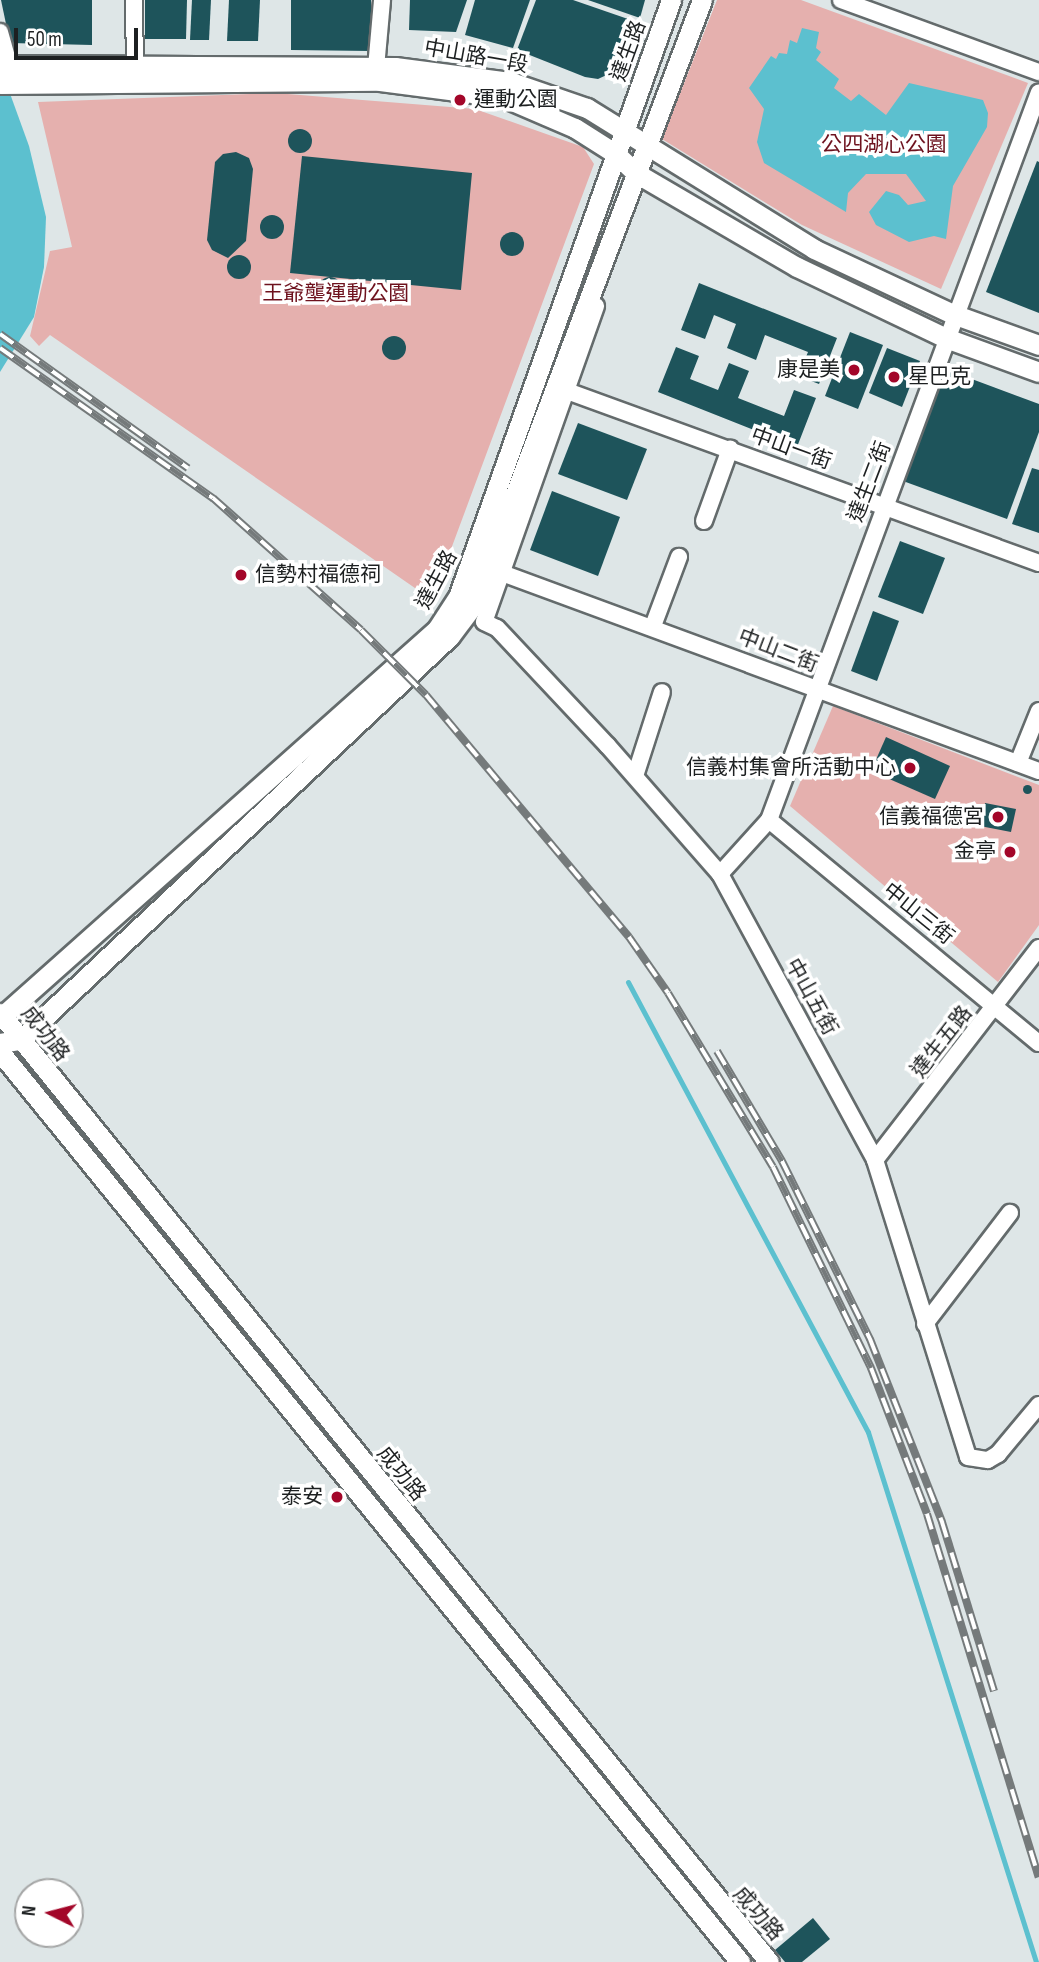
<!DOCTYPE html>
<meta charset="utf-8">
<style>
body{margin:0}
#map{position:relative;width:1039px;height:1962px;overflow:hidden;background:#dee6e7;font-family:"Sofia Sans Condensed","Noto Sans TC",sans-serif}
div>[style]{position:absolute}
[style*='--x']{left:calc(var(--x)*1px);top:calc(var(--y)*1px);width:calc(var(--w)*1px);rotate:calc(var(--a)*1deg)}
.green>*{inset:0;background:#e5b0ae}
.water>*{inset:0;background:#5cc0cf}
.stream>*{height:5px;margin:-2.5px;padding:0 2.5px;transform-origin:2.5px;border-radius:2.5px;background:#5cc0cf}
.building>*{inset:0;background:#1e545b}
.round{border-radius:50%}
.roads{filter:drop-shadow(2px 0 #646b6c) drop-shadow(-2px 0 #646b6c) drop-shadow(0 2px #646b6c) drop-shadow(0 -2px #646b6c)}
.minor>*{height:16px;margin:-8px;padding:0 8px;transform-origin:8px;border-radius:8px;background:#fff}
.tertiary>*{height:19px;margin:-9.5px;padding:0 9.5px;transform-origin:9.5px;border-radius:9.5px;background:#fff}
.rail>*{height:8px;margin-top:-4px;transform-origin:0;background:repeating-linear-gradient(90deg,#fff 0 16px,#757a7b 0 32px);box-sizing:border-box;border-block:2px solid #757a7b}
.dots>*{width:19px;height:19px;translate:-50% -50%;box-sizing:border-box;border:4px solid #fff;border-radius:50%}
span{translate:-50% -50%;white-space:nowrap;text-align:center;line-height:1.15;-webkit-text-stroke:7px #fff;paint-order:stroke}
.street-label{font-size:21px;color:#1d2021}
.poi-label{font-size:21px;color:#1d2021}
.left{translate:0 -50%;text-align:left}
.right{translate:-100% -50%;text-align:right}
.park-label{font-size:21px;color:#6e121e}
.north{position:absolute;left:14px;top:1878px;width:70px;height:70px;box-sizing:border-box;background:#fff;border:2px solid #a5a6a6;border-radius:50%;rotate:276deg;font-size:19px;font-weight:700;line-height:28px;text-align:center;color:#1d2021}
.north::after{content:'';display:block;margin:auto;width:24px;height:32px;background:#a30629;clip-path:polygon(50% 0,100% 100%,50% 72%,0 100%)}
.scale{position:absolute;left:14px;top:28px;width:124px;height:32px;box-sizing:border-box;border:4px solid #1d2021;border-top:0;padding-left:9px;font-size:21px;line-height:24px;white-space:nowrap;color:#1d2021;-webkit-text-stroke:5px #fff;paint-order:stroke}
</style>
<div id="map">
<div class="green">
<i style="clip-path:polygon(717px 0,801px 0,1028px 83px,941px 289px,802px 225px,662px 139px)"></i>
<i style="clip-path:polygon(275px 93px,475px 109px,583px 147px,594px 164px,444px 568px,425px 595px,50px 335px,39px 346px,30px 336px,50px 251px,72px 247px,38px 102px)"></i>
<i style="clip-path:polygon(833px 706px,1039px 785px,1039px 925px,998px 982px,790px 806px)"></i>
</div>
<div class="water">
<i style="clip-path:polygon(802px 28px,819px 32px,816px 48px,821px 52px,816px 60px,839px 79px,834px 88px,851px 101px,859px 94px,886px 115px,909px 83px,983px 100px,988px 113px,987px 127px,953px 186px,946px 239px,934px 236px,909px 242px,876px 225px,869px 212px,886px 191px,899px 195px,908px 205px,926px 201px,906px 174px,866px 174px,848px 193px,846px 212px,764px 163px,757px 142px,764px 109px,749px 88px,771px 56px,776px 59px,779px 53px,787px 54px,790px 40px,797px 43px)"></i>
<i style="clip-path:polygon(0 66px,29px 146px,46px 217px,44px 267px,34px 317px,0 372px)"></i>
</div>
<div class="stream">
<i style="--x:628;--y:982;--w:510;--a:61.93"></i>
<i style="--x:868;--y:1432;--w:556;--a:72.41"></i>
</div>
<div class="building">
<i style="clip-path:polygon(1px 0,92px 0,92px 45px,10px 43px)"></i>
<i style="clip-path:polygon(145px 0,187px 0,186px 39px,145px 39px)"></i>
<i style="clip-path:polygon(192px 0,211px 0,209px 40px,190px 40px)"></i>
<i style="clip-path:polygon(229px 0,260px 0,258px 41px,227px 41px)"></i>
<i style="clip-path:polygon(291px 0,371px 0,371px 51px,291px 50px)"></i>
<i style="clip-path:polygon(410px 0,467px 0,456px 32px,409px 30px)"></i>
<i style="clip-path:polygon(475px 0,530px 0,513px 48px,465px 35px)"></i>
<i style="clip-path:polygon(536px 0,573px 0,628px 19px,613px 72px,598px 79px,585px 77px,517px 50px)"></i>
<i style="clip-path:polygon(588px 0,645px 0,640px 18px)"></i>
<i class="round" style="left:288px;top:129px;width:24px;height:24px"></i>
<i style="clip-path:polygon(236px 152px,249px 158px,253px 169px,246px 241px,228px 258px,212px 250px,207px 240px,215px 162px,223px 154px)"></i>
<i style="clip-path:polygon(302px 156px,472px 173px,461px 290px,290px 273px)"></i>
<i style="clip-path:polygon(1037px 161px,1039px 162px,1039px 313px,986px 292px)"></i>
<i class="round" style="left:260px;top:215px;width:24px;height:24px"></i>
<i class="round" style="left:500px;top:232px;width:24px;height:24px"></i>
<i class="round" style="left:227px;top:255px;width:24px;height:24px"></i>
<i class="round" style="left:318px;top:277px;width:24px;height:24px"></i>
<i style="clip-path:polygon(699px 283px,837px 338px,819px 384px,798px 376px,808px 352px,765px 335px,756px 360px,727px 348px,736px 324px,714px 315px,705px 339px,681px 330px)"></i>
<i style="clip-path:polygon(850px 332px,883px 345px,858px 409px,825px 396px)"></i>
<i class="round" style="left:382px;top:336px;width:24px;height:24px"></i>
<i style="clip-path:polygon(676px 347px,699px 356px,690px 379px,718px 390px,729px 363px,749px 371px,738px 398px,784px 416px,794px 390px,816px 398px,797px 447px,658px 392px)"></i>
<i style="clip-path:polygon(887px 348px,920px 361px,902px 407px,869px 393px)"></i>
<i style="clip-path:polygon(945px 369px,1039px 404px,1039px 432px,1007px 519px,903px 481px)"></i>
<i style="clip-path:polygon(578px 423px,647px 449px,627px 500px,558px 474px)"></i>
<i style="clip-path:polygon(1032px 468px,1039px 470px,1039px 533px,1012px 524px)"></i>
<i style="clip-path:polygon(552px 491px,620px 517px,598px 576px,530px 550px)"></i>
<i style="clip-path:polygon(900px 541px,945px 558px,923px 614px,878px 597px)"></i>
<i style="clip-path:polygon(242px 566px,249px 573px,241px 583px,233px 577px)"></i>
<i style="clip-path:polygon(873px 611px,899px 621px,877px 681px,851px 671px)"></i>
<i style="clip-path:polygon(886px 737px,950px 766px,935px 799px,871px 771px)"></i>
<i class="round" style="left:1022.5px;top:784.5px;width:9px;height:9px"></i>
<i style="clip-path:polygon(985px 803px,1016px 809px,1011px 832px,980px 826px)"></i>
<i class="round" style="left:1005.5px;top:847.5px;width:9px;height:9px"></i>
<i style="clip-path:polygon(813px 1918px,830px 1939px,802px 1962px,785px 1962px,775px 1950px)"></i>
</div>
<div class="roads">
<div class="minor">
<i style="--x:134;--y:0;--w:75;--a:89.2"></i>
<i style="--x:841;--y:0;--w:211;--a:20"></i>
<i style="--x:0;--y:32;--w:45;--a:74.4"></i>
<i style="--x:375;--y:79;--w:79;--a:-84.9"></i>
<i style="--x:596;--y:306;--w:335;--a:109.5"></i>
<i style="--x:484;--y:622;--w:14;--a:25"></i>
<i style="--x:497;--y:628;--w:162;--a:46.8"></i>
<i style="--x:608;--y:746;--w:170;--a:48.8"></i>
<i style="--x:720;--y:874;--w:325;--a:61.5"></i>
<i style="--x:875;--y:1160;--w:311;--a:72.6"></i>
<i style="--x:968;--y:1457;--w:20;--a:9"></i>
<i style="--x:988;--y:1460;--w:12;--a:-31"></i>
<i style="--x:998;--y:1454;--w:64;--a:-50.1"></i>
<i style="--x:567;--y:391;--w:502;--a:20.02"></i>
<i style="--x:704;--y:521;--w:77;--a:-70.1"></i>
<i style="--x:502;--y:573;--w:572;--a:20.24"></i>
<i style="--x:653;--y:626;--w:74;--a:-69.4"></i>
<i style="--x:1018;--y:763;--w:56;--a:-68"></i>
<i style="--x:635;--y:776;--w:88;--a:-72.2"></i>
<i style="--x:769;--y:820;--w:350;--a:39.6"></i>
<i style="--x:720;--y:874;--w:73;--a:-47.8"></i>
<i style="--x:769;--y:820;--w:776;--a:-69.65"></i>
<i style="--x:875;--y:1160;--w:268;--a:-52.3"></i>
<i style="--x:925;--y:1324;--w:140;--a:-52.6"></i>
</div>
<div class="tertiary">
<i style="--x:0;--y:65;--w:395;--a:0.3"></i>
<i style="--x:395;--y:67;--w:117;--a:7.4"></i>
<i style="--x:511;--y:82;--w:80;--a:18.9"></i>
<i style="--x:587;--y:108;--w:267;--a:31.8"></i>
<i style="--x:814;--y:249;--w:153;--a:25.1"></i>
<i style="--x:953;--y:314;--w:91;--a:19.8"></i>
<i style="--x:0;--y:84;--w:380;--a:-0.5"></i>
<i style="--x:380;--y:81;--w:124;--a:7.4"></i>
<i style="--x:503;--y:97;--w:78;--a:23.3"></i>
<i style="--x:575;--y:128;--w:49;--a:32.4"></i>
<i style="--x:616;--y:154;--w:28;--a:44"></i>
<i style="--x:636;--y:173;--w:186;--a:30.3"></i>
<i style="--x:797;--y:267;--w:165;--a:25.5"></i>
<i style="--x:946;--y:338;--w:99;--a:20.1"></i>
<i style="--x:0;--y:1013;--w:1221;--a:50.98"></i>
<i style="--x:0;--y:1018;--w:585;--a:-41.67"></i>
<i style="--x:437;--y:629;--w:38;--a:-57"></i>
<i style="--x:458;--y:597;--w:634;--a:-70.36"></i>
<i style="--x:0;--y:1043;--w:20;--a:-9"></i>
<i style="--x:20;--y:1040;--w:590;--a:-43.21"></i>
<i style="--x:450;--y:636;--w:39;--a:-53"></i>
<i style="--x:473;--y:605;--w:647;--a:-69.27"></i>
<i style="--x:0;--y:1052;--w:1173;--a:50.88"></i>
</div>
</div>
<div class="rail">
<i style="--x:0;--y:334;--w:231;--a:35.5"></i>
<i style="--x:0;--y:348;--w:261;--a:35.2"></i>
<i style="--x:213;--y:498;--w:198;--a:41.7"></i>
<i style="--x:361;--y:630;--w:92;--a:45"></i>
<i style="--x:426;--y:695;--w:316;--a:50"></i>
<i style="--x:629;--y:937;--w:68;--a:55.1"></i>
<i style="--x:668;--y:993;--w:203;--a:58.9"></i>
<i style="--x:773;--y:1167;--w:224;--a:64"></i>
<i style="--x:871;--y:1368;--w:156;--a:69"></i>
<i style="--x:927;--y:1514;--w:380;--a:72.9"></i>
<i style="--x:717;--y:1051;--w:128;--a:59.4"></i>
<i style="--x:782;--y:1161;--w:199;--a:63.7"></i>
<i style="--x:870;--y:1339;--w:197;--a:68.5"></i>
<i style="--x:942;--y:1522;--w:177;--a:72.9"></i>
</div>
<div class="dots">
<i style="left:460px;top:100px;background:#a30629"></i>
<i style="left:854px;top:370px;background:#a30629"></i>
<i style="left:894px;top:377px;background:#a30629"></i>
<i style="left:241px;top:575px;background:#a30629"></i>
<i style="left:910px;top:768px;background:#a30629"></i>
<i style="left:998px;top:817px;background:#a30629"></i>
<i style="left:1010px;top:852px;background:#a30629"></i>
<i style="left:337px;top:1497px;background:#a30629"></i>
</div>
<div class="street-label">
<span style="left:629px;top:51px;rotate:-70deg">達生路</span>
<span style="left:476px;top:57px;rotate:10deg">中山路一段</span>
<span style="left:791px;top:449px;rotate:20deg">中山一街</span>
<span style="left:870px;top:482px;rotate:-69deg">達生二街</span>
<span style="left:437px;top:580px;rotate:-62deg">達生路</span>
<span style="left:778px;top:651px;rotate:21deg">中山二街</span>
<span style="left:918px;top:914px;rotate:39deg">中山三街</span>
<span style="left:811px;top:997px;rotate:61deg">中山五街</span>
<span style="left:45px;top:1034px;rotate:52deg">成功路</span>
<span style="left:942px;top:1042px;rotate:-52deg">達生五路</span>
<span style="left:401px;top:1474px;rotate:51deg">成功路</span>
<span style="left:758px;top:1914px;rotate:49deg">成功路</span>
</div>
<div class="poi-label">
<span class="left" style="left:474px;top:100px">運動公園</span>
<span class="right" style="left:840px;top:370px">康是美</span>
<span class="left" style="left:908px;top:377px">星巴克</span>
<span class="left" style="left:255px;top:575px">信勢村福德祠</span>
<span class="right" style="left:896px;top:768px">信義村集會所活動中心</span>
<span class="right" style="left:984px;top:817px">信義福德宮</span>
<span class="right" style="left:996px;top:852px">金亭</span>
<span class="right" style="left:323px;top:1497px">泰安</span>
</div>
<div class="park-label">
<span style="left:884px;top:145px">公四湖心公園</span>
<span style="left:336px;top:294px">王爺壟運動公園</span>
</div>
<div class="north">N</div>
<div class="scale">50 m</div>
</div>
